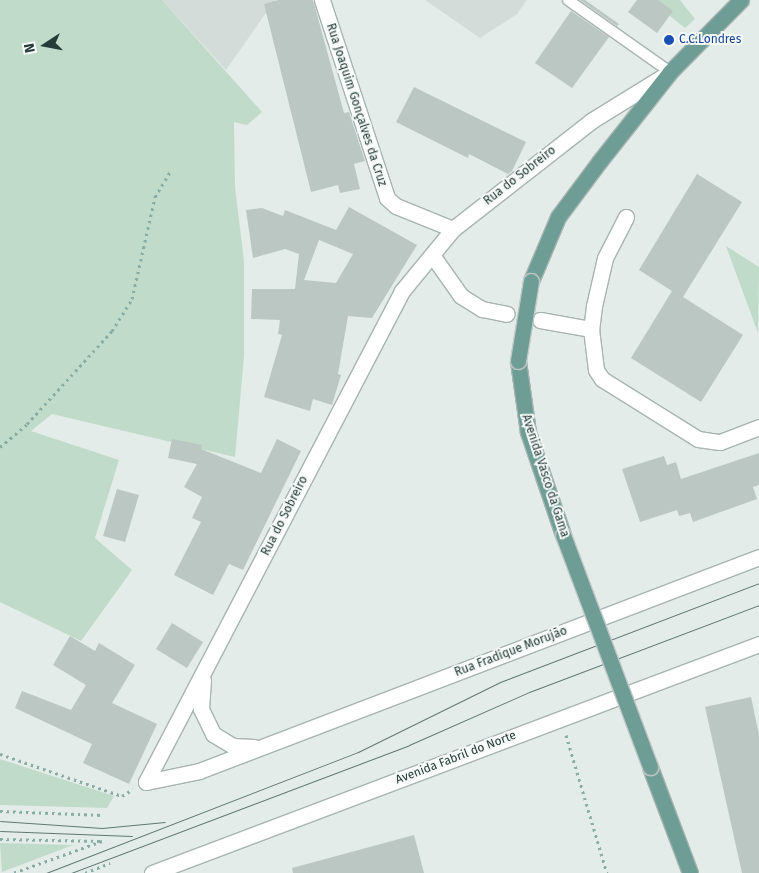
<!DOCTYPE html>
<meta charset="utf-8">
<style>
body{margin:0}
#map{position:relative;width:759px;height:873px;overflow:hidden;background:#e4ece9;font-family:"Fira Sans",sans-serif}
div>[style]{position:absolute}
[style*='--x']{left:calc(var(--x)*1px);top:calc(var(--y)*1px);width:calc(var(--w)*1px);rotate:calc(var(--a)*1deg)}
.built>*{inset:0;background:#d3dcd9}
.green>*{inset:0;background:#c0dbc9}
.building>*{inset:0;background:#bac7c3}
.path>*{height:3px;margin-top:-1.5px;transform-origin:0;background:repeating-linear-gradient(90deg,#88ada4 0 2.5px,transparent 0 6.5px)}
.roads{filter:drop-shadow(1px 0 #a7b4b0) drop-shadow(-1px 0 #a7b4b0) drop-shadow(0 1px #a7b4b0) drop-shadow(0 -1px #a7b4b0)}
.lane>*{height:10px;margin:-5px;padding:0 5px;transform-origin:5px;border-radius:5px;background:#fff}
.street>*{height:15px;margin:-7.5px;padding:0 7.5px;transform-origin:7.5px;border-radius:7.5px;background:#fff}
.primary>*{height:15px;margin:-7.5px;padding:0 7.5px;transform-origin:7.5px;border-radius:7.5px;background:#6d9d95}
.tram>*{height:1px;margin:-0.5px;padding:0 0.5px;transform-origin:0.5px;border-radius:0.5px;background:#607873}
.bridges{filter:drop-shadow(1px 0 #c2c8c7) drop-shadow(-1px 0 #c2c8c7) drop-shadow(0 1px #c2c8c7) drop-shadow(0 -1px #c2c8c7)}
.primary-bridge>*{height:15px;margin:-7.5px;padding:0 7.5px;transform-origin:7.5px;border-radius:7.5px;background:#6d9d95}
.dots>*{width:14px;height:14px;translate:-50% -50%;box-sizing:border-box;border:2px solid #f5f9f7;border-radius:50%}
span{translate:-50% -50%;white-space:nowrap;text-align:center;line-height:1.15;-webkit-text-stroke:4px #f5f9f7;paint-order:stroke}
.transit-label{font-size:12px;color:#164399}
.left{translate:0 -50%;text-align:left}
.street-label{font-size:12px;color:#253c38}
.north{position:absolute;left:20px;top:20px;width:50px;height:50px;-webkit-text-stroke:4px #f5f9f7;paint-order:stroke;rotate:259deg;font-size:14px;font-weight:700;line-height:20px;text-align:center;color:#253c38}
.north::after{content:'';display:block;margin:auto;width:18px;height:22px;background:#253c38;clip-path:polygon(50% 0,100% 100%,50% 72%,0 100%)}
</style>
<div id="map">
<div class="built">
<i style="clip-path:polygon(162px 0,275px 0,226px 70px)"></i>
<i style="clip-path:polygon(425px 0,527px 0,517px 14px,480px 38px)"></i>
</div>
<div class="green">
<i style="clip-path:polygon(0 0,162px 0,262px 112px,247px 125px,234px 122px,235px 187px,244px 261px,244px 356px,235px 457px,52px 414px,31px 431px,119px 460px,95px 538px,132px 570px,81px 641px,0 602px)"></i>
<i style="clip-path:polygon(650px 0,680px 0,695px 19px,685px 28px)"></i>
<i style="clip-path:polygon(726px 246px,759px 267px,758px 333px)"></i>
<i style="clip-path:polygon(0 759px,114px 796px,107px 808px,0 805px)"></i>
<i style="clip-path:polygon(0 843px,73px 845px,2px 872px)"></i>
</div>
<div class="building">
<i style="clip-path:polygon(278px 0,313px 0,344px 113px,349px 112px,365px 161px,354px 164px,360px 189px,340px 193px,338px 185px,311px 192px,264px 4px)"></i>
<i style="clip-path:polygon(580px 0,585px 0,619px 24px,617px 26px)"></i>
<i style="clip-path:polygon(637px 0,658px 0,673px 11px,657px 33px,628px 12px)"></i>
<i style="clip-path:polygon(571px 11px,609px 37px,572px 88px,535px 63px)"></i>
<i style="clip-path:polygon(414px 87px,526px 142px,512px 171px,508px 174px,469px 154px,468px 158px,396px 122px)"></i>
<i style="clip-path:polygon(697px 174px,742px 202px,683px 297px,743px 335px,701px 402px,631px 358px,672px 291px,639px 270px)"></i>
<i style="clip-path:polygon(evenodd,349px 207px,417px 245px,372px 318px,348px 316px,338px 374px,341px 375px,332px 405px,313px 399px,310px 411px,264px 397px,282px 335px,278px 334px,280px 320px,251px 319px,252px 289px,295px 289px,299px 254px,285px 249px,253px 258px,246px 210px,262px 208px,283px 216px,285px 210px,336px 230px,349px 207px,319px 240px,353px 254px,336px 283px,304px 280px,319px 240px)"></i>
<i style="clip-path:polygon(172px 439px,202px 445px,201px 449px,261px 473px,277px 439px,301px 451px,243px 570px,229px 564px,213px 595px,174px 575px,201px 522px,192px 518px,202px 497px,184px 487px,197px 464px,168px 458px)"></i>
<i style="clip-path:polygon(759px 453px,759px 485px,753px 487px,757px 499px,693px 522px,690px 513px,679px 516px,677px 510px,640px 522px,622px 469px,664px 456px,667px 465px,676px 462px,681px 479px)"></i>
<i style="clip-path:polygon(117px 489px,139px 495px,125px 542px,103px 536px)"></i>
<i style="clip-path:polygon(172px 623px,203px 642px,187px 668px,156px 649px)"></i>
<i style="clip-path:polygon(70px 636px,95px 651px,99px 643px,135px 665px,112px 703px,157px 724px,129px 784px,83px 763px,92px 744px,15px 708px,22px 691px,71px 710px,86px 685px,53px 665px)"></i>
<i style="clip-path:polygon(751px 697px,759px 735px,759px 873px,742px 873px,705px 707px)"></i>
<i style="clip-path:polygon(414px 835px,424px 873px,293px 873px,292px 868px)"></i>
</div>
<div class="path">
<i style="--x:0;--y:447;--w:35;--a:-40"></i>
<i style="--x:27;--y:424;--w:126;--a:-47.6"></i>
<i style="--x:112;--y:331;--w:38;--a:-58"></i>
<i style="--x:132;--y:299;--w:105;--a:-77.3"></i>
<i style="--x:155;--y:197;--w:29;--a:-59"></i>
<i style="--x:566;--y:735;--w:144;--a:73.5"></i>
<i style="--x:0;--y:754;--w:129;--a:19"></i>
<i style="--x:122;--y:796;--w:13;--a:-32"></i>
<i style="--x:0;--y:811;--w:103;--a:2.2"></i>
<i style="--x:0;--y:839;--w:102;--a:1.1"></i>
<i style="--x:102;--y:841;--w:95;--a:160.2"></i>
<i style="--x:85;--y:873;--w:27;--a:-22"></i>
</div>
<div class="roads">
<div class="lane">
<i style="--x:568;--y:0;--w:125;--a:35.2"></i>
</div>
<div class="street">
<i style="--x:322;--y:0;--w:208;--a:71.8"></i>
<i style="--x:387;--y:198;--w:12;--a:42"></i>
<i style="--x:396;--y:206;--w:61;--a:22"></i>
<i style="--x:626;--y:217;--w:46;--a:117.1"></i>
<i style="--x:605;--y:258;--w:49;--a:102.9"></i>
<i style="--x:594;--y:306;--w:23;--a:97"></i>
<i style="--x:591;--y:329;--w:41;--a:83"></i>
<i style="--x:596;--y:370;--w:11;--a:56"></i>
<i style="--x:602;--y:379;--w:113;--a:32"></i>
<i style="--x:698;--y:439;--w:22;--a:8"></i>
<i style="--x:720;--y:442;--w:42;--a:-21"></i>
<i style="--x:432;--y:255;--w:50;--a:54.7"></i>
<i style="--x:461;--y:296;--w:25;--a:32"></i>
<i style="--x:482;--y:309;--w:25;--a:11"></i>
<i style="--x:540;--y:320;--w:52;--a:10"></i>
<i style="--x:203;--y:680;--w:29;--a:94"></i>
<i style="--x:201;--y:709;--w:28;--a:64"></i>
<i style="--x:213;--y:734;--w:23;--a:31"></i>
<i style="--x:233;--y:746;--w:21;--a:3"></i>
<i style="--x:146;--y:782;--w:554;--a:-62.46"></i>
<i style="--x:402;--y:291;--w:80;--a:-50.6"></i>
<i style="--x:453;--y:229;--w:175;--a:-38"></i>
<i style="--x:591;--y:121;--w:89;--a:-31.7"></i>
<i style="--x:146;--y:782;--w:54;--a:-11.7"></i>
<i style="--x:199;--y:771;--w:599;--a:-20.91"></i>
<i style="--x:152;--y:873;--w:649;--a:-20.67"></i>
</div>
<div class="primary">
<i style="--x:531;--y:281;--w:69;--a:-67.1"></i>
<i style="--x:558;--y:217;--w:69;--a:-53.3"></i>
<i style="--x:599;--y:162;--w:115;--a:-51.7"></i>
<i style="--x:670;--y:72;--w:101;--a:-45.4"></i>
<i style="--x:518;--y:361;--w:72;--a:82"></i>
<i style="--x:528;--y:432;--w:109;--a:71.2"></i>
<i style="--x:650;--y:767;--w:113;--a:69.3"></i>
</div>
</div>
<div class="tram">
<i style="--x:0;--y:821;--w:102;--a:3.9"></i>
<i style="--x:102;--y:828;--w:63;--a:-5.4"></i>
<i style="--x:0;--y:831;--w:132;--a:2.2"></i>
<i style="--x:46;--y:873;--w:335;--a:-21.2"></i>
<i style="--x:358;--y:752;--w:158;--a:-26.2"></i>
<i style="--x:500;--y:682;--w:277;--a:-20.9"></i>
<i style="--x:71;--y:873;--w:361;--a:-20.7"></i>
<i style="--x:409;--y:745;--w:131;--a:-23.8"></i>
<i style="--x:529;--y:692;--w:246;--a:-20.7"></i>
</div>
<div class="bridges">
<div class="primary-bridge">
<i style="--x:518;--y:361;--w:81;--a:-80.8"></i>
<i style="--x:563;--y:535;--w:248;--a:69.4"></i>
</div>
</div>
<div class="dots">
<i style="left:669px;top:40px;background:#1a4fb4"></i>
</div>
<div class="transit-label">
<span class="left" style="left:679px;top:40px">C.C.Londres</span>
</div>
<div class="street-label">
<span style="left:356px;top:105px;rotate:72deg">Rua Joaquim Gonçalves da Cruz</span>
<span style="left:520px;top:176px;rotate:-38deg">Rua do Sobreiro</span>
<span style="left:545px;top:476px;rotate:72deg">Avenida Vasco da Gama</span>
<span style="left:285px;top:516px;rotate:-63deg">Rua do Sobreiro</span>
<span style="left:511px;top:652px;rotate:-21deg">Rua Fradique Morujão</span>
<span style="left:456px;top:758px;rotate:-21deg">Avenida Fabril do Norte</span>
</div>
<div class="north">N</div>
</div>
